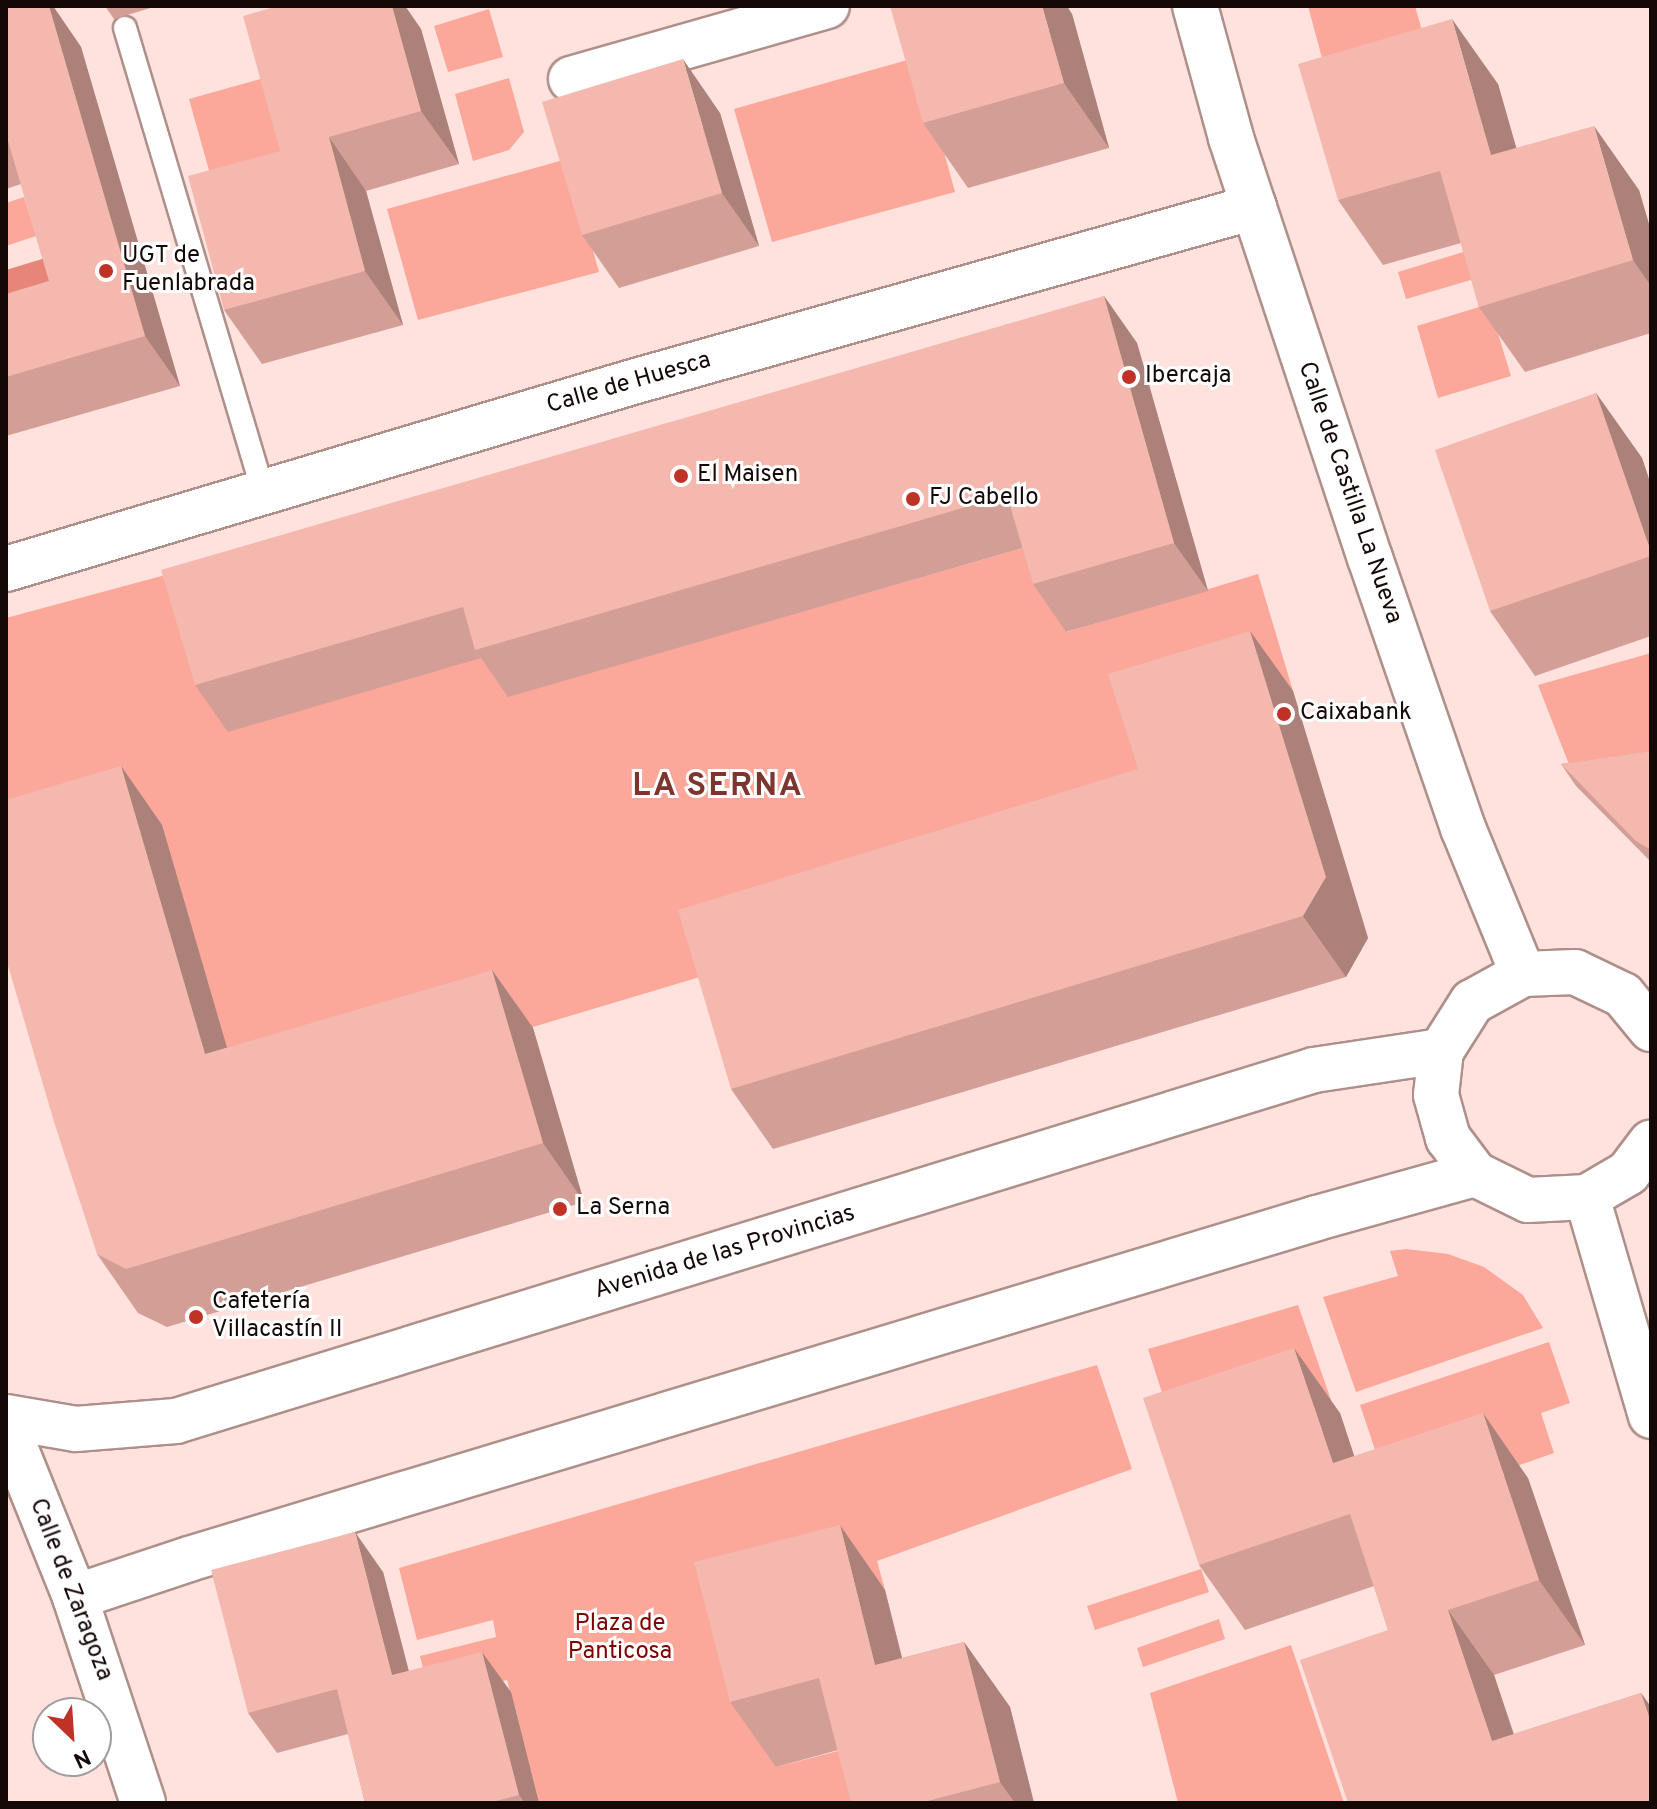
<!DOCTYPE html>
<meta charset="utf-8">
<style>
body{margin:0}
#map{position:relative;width:1657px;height:1809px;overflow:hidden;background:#ffe2dd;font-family:Overpass,sans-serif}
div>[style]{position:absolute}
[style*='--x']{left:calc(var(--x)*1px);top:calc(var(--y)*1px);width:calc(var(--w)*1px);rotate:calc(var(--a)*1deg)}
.green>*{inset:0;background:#fba79a}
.water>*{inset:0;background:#e78678}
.roads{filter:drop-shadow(2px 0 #af8f89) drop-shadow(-2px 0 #af8f89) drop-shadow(0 2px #af8f89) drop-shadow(0 -2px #af8f89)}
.service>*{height:22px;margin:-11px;padding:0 11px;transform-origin:11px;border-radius:11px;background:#fff}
.minor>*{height:44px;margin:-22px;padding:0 22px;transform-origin:22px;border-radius:22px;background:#fff}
.tertiary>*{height:44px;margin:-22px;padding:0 22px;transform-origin:22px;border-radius:22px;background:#fff}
.secondary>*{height:44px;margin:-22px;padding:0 22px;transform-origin:22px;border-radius:22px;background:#fff}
.wall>*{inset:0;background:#d39e96}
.shaded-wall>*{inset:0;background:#ac817a}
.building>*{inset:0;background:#f5b8ae}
.dots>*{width:22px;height:22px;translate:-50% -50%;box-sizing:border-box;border:4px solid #fff;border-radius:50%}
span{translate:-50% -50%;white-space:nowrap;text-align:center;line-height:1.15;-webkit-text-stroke:6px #fff;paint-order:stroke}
.poi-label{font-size:24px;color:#140907}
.left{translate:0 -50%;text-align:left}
.street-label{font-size:24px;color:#140907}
.park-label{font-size:24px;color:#7e0401}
.district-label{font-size:32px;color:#7d362d;font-weight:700;letter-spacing:2px}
.frame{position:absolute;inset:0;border:8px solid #140907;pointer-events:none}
.north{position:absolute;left:32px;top:1697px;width:80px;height:80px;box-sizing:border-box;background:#fff;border:2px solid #a19d9c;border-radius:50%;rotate:155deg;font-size:22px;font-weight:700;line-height:32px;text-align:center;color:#140907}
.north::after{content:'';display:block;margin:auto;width:28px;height:36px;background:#bf3225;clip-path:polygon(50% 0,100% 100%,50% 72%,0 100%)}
</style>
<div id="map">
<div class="green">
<i style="clip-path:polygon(1308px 6px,1415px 6px,1422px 31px,1322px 58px)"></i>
<i style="clip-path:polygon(489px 9px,503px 57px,448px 72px,434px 26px)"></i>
<i style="clip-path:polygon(918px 57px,955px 192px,772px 242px,734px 109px)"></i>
<i style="clip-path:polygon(264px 78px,298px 197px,222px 217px,189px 99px)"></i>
<i style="clip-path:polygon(509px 78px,524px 132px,509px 150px,473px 161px,455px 94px)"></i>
<i style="clip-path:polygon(567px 159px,599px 272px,418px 320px,387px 209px)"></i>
<i style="clip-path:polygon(24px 197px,36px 236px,6px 246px,6px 203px)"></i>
<i style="clip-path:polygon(1473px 249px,1481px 277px,1406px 299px,1398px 272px)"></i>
<i style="clip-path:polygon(1489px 304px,1511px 376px,1438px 398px,1417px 326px)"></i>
<i style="clip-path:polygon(1041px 543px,1067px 632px,1258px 574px,1293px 691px,1151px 735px,1167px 789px,720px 971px,272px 1105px,6px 871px,6px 618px,169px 574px,496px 654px,846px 599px)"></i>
<i style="clip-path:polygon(1651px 653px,1651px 755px,1570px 767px,1538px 685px)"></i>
<i style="clip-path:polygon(1406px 1249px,1448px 1254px,1484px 1267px,1523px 1295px,1543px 1328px,1356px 1392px,1323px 1297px,1398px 1276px,1390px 1251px)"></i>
<i style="clip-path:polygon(1298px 1305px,1331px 1400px,1181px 1452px,1148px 1349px)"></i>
<i style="clip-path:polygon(1549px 1342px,1570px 1403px,1541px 1413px,1554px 1453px,1395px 1509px,1360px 1405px)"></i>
<i style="clip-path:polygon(1097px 1365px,1132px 1469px,877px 1561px,885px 1590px,776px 1767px,865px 1744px,880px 1803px,539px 1803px,507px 1680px,431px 1700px,420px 1656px,496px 1637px,493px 1620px,417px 1640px,399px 1568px)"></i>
<i style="clip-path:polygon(1201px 1569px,1209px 1592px,1095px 1630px,1087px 1606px)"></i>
<i style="clip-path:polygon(1219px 1619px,1225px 1639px,1143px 1667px,1137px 1648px)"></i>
<i style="clip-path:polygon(1291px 1645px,1344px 1803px,1178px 1803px,1150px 1693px)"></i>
</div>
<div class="water">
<i style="clip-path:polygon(52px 256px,66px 303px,6px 321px,6px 270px)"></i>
</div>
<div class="roads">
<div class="service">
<i style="--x:125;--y:28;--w:484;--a:73.4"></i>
</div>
<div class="minor">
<i style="--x:571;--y:79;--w:266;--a:-15.9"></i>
<i style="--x:6;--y:569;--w:657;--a:-16.62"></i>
<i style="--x:636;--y:381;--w:642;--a:-15.72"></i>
<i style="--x:6;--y:1425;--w:185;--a:68.1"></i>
<i style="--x:75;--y:1597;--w:217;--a:71.7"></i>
</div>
<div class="tertiary">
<i style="--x:1195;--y:6;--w:137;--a:74.7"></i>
<i style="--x:1231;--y:138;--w:442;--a:71.7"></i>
<i style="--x:1370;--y:558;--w:286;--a:71"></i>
<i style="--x:1463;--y:828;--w:158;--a:67.7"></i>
<i style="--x:1587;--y:1197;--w:228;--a:73.7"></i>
</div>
<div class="secondary">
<i style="--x:1651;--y:1029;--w:44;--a:-129.5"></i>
<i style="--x:1623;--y:995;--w:53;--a:-154.4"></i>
<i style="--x:1575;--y:972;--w:52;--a:177.8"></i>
<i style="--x:1523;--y:974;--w:58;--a:151.2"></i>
<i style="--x:1472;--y:1002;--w:58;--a:122.3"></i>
<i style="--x:1441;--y:1051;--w:44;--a:96.5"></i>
<i style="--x:1436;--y:1095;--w:45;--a:74.4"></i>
<i style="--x:1448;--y:1138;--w:45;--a:53.1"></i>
<i style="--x:1475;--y:1174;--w:59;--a:26.1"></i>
<i style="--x:1528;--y:1200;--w:59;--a:-2.9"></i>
<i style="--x:1587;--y:1197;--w:48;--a:-30.3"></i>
<i style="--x:1628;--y:1173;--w:38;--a:-53"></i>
<i style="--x:6;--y:1417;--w:71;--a:9.7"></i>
<i style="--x:76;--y:1429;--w:100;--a:-4.6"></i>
<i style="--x:176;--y:1421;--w:1191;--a:-17.14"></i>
<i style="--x:1314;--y:1070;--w:128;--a:-8.5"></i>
<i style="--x:75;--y:1597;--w:120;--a:-18.4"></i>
<i style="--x:189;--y:1559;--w:1178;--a:-16.82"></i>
<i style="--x:1317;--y:1218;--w:164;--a:-15.6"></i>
</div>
</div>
<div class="wall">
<i style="clip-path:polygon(17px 6px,53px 6px,81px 47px,180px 386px,6px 436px,6px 294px,49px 281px,21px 184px,6px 189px,6px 9px)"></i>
<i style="clip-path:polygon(105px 6px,157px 6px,114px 19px)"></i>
<i style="clip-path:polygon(278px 6px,405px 6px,421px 29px,459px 164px,366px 191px,403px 325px,262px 364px,224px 310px,280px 151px)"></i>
<i style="clip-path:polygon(1072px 14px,1109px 148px,968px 188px,923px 123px)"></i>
<i style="clip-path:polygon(1498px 84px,1516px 148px,1639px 190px,1651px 231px,1651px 333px,1525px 372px,1479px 307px,1461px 243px,1383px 265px,1338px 200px)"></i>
<i style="clip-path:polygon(720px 113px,759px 246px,619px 288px,582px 235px)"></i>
<i style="clip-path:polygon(1104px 296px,1137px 343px,1208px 591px,1066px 632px,1033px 584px,1023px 548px,508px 697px,481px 658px,228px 732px,195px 685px)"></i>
<i style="clip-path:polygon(1596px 393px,1642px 458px,1651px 485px,1651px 636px,1535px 676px,1490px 611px)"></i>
<i style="clip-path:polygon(1250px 631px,1293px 691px,1368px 938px,1346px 977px,773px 1149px,731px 1089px,1138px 769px)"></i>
<i style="clip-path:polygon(1651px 751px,1651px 862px,1576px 786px,1561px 764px)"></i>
<i style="clip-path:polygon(121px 766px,162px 825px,227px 1048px,492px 970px,533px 1028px,584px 1202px,167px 1327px,138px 1313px,97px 1254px)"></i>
<i style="clip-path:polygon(1340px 1413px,1354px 1456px,1528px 1478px,1585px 1645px,1494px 1675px,1514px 1734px,1641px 1693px,1651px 1707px,1651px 1803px,1348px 1803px,1388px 1630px,1374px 1586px,1245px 1630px,1199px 1565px)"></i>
<i style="clip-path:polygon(383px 1572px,409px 1671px,511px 1692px,539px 1803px,365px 1803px,348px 1734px,277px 1753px,248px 1713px)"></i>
<i style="clip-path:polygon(885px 1590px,902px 1658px,964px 1642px,1010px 1707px,1034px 1803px,851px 1803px,838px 1750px,776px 1767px,730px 1702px)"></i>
</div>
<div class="shaded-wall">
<i style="clip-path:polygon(49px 6px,53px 6px,81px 47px,180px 386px,145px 336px)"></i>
<i style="clip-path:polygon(392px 6px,405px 6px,421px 29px,459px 164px,421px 111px)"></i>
<i style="clip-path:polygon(1042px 6px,1067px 6px,1072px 14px,1109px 148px,1064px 83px)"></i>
<i style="clip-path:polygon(1452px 19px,1498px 84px,1537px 220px,1491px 155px)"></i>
<i style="clip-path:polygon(683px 59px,720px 113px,759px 246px,722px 193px)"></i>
<i style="clip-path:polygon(1594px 126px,1639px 190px,1651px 231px,1651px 286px,1633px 260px)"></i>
<i style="clip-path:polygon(329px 137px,366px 191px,403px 325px,365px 271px)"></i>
<i style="clip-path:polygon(1104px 296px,1137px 343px,1208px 591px,1174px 543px)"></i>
<i style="clip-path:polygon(1596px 393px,1642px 458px,1651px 485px,1651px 552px)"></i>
<i style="clip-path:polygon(1250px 631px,1293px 691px,1368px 938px,1346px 977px,1303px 916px)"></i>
<i style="clip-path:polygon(121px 766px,162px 825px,246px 1113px,205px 1054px)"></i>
<i style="clip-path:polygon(492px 970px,533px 1028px,584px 1202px,543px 1143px)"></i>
<i style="clip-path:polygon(1294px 1348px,1340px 1413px,1378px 1528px,1333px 1463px)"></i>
<i style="clip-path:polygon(1483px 1413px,1528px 1478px,1585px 1645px,1539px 1580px)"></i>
<i style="clip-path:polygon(840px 1525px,885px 1590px,920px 1730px,875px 1665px)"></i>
<i style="clip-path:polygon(355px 1532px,383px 1572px,420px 1715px,392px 1675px)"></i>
<i style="clip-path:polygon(1448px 1610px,1494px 1675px,1536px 1803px,1492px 1741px)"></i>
<i style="clip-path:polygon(964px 1642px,1010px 1707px,1034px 1803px,1015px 1803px,1000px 1782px)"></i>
<i style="clip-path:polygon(482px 1652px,511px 1692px,539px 1803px,525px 1803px,519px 1795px)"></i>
<i style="clip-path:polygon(1641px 1693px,1651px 1707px,1651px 1722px)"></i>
</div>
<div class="building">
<i style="clip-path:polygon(17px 6px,49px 6px,145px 336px,6px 377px,6px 294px,49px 281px,6px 134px,6px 9px)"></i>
<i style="clip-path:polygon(278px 6px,392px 6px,421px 111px,329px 137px,365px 271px,224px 310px,188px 176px,280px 151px,243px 16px)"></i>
<i style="clip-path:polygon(890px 6px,1042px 6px,1064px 83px,923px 123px)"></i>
<i style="clip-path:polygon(1452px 19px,1491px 155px,1594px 126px,1633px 260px,1479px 307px,1440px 171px,1338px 200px,1298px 64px)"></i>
<i style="clip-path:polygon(683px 59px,722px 193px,582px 235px,542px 102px)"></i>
<i style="clip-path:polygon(1104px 296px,1174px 543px,1033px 584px,1007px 495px,475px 650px,463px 607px,195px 685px,161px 570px)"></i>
<i style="clip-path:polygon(1596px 393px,1651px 552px,1651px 556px,1490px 611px,1435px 450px)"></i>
<i style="clip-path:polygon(1250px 631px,1326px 877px,1303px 916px,731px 1089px,678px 910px,1138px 769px,1108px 674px)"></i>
<i style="clip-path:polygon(1651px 751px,1651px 850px,1636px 841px,1561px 764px)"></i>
<i style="clip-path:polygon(121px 766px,205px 1054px,492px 970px,543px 1143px,126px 1269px,97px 1254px,55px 1125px,6px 959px,6px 800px)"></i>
<i style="clip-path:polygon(1294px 1348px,1333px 1463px,1483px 1413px,1539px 1580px,1448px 1610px,1492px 1741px,1641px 1693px,1651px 1722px,1651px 1803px,1348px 1803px,1300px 1660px,1388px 1630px,1350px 1514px,1199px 1565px,1143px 1398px)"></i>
<i style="clip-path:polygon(840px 1525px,875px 1665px,964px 1642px,1000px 1782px,920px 1803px,851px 1803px,819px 1678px,730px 1702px,694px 1562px)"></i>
<i style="clip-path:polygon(355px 1532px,392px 1675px,482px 1652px,519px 1795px,488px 1803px,365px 1803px,337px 1689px,248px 1713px,211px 1570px)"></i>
</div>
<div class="dots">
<i style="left:106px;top:271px;background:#bf3225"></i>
<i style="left:1129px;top:377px;background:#bf3225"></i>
<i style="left:681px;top:476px;background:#bf3225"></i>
<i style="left:913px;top:499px;background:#bf3225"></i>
<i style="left:1284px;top:714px;background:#bf3225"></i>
<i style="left:560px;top:1209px;background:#bf3225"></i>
<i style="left:196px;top:1317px;background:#bf3225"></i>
</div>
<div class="poi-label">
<span class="left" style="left:122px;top:271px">UGT de<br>Fuenlabrada</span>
<span class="left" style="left:1145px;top:377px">Ibercaja</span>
<span class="left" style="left:697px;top:476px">El Maisen</span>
<span class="left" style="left:929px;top:499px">FJ Cabello</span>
<span class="left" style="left:1300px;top:714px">Caixabank</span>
<span class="left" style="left:576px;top:1209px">La Serna</span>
<span class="left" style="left:212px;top:1317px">Cafetería<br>Villacastín II</span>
</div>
<div class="street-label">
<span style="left:629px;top:384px;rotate:-16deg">Calle de Huesca</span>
<span style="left:1349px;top:493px;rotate:71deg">Calle de Castilla La Nueva</span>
<span style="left:725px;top:1253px;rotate:-17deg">Avenida de las Provincias</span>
<span style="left:70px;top:1590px;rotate:69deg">Calle de Zaragoza</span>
</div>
<div class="park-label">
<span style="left:620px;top:1639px">Plaza de<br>Panticosa</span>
</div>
<div class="district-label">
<span style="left:718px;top:787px">LA SERNA</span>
</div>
<div class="frame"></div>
<div class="north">N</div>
</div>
